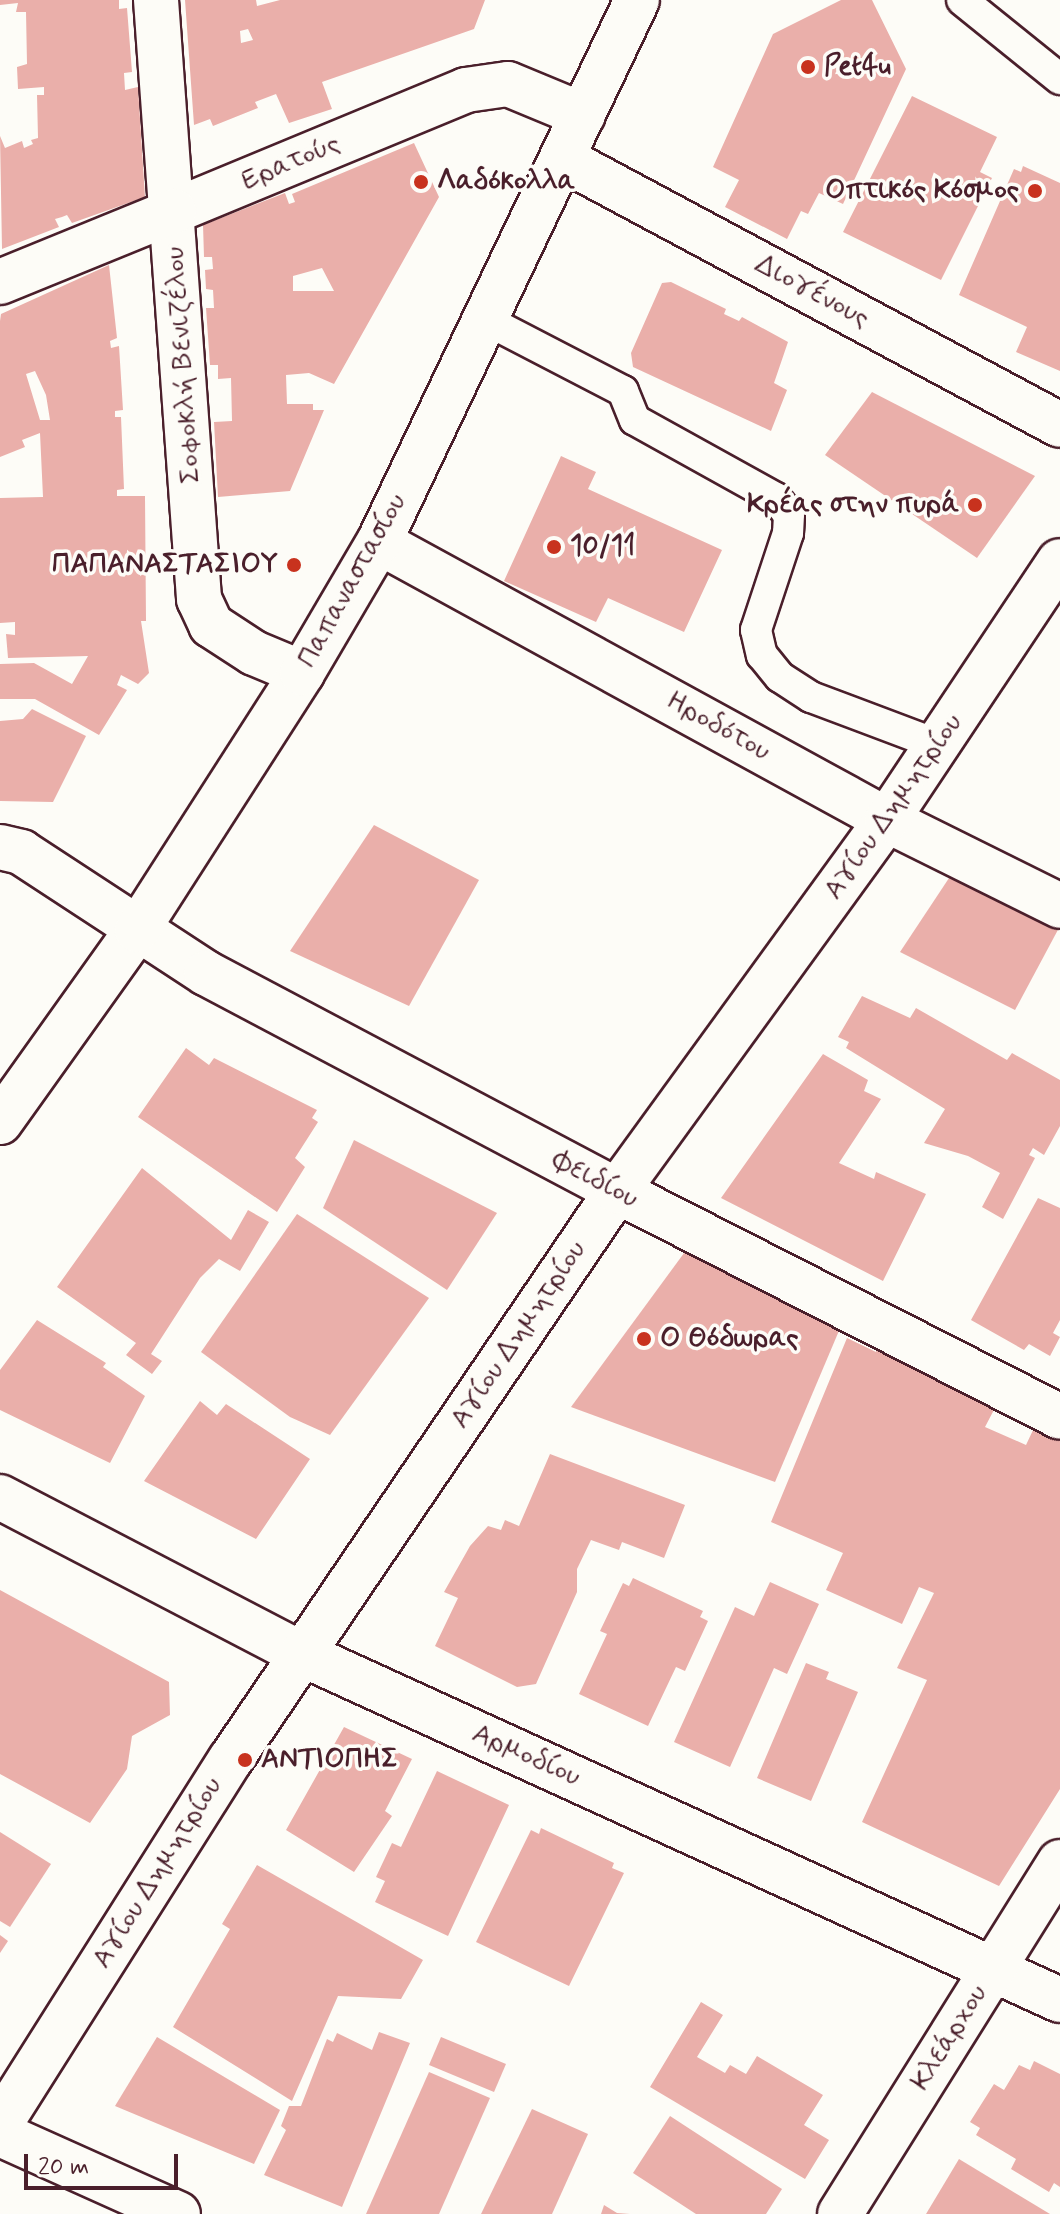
<!DOCTYPE html>
<meta charset="utf-8">
<style>
body{margin:0}
#map{position:relative;width:1060px;height:2214px;overflow:hidden;background:#fdfcf7;font-family:Mynerve,sans-serif}
div>[style]{position:absolute}
[style*='--x']{left:calc(var(--x)*1px);top:calc(var(--y)*1px);width:calc(var(--w)*1px);rotate:calc(var(--a)*1deg)}
.building>*{inset:0;background:#eaafaa}
.roads{filter:drop-shadow(2px 0 #4a1f2b) drop-shadow(-2px 0 #4a1f2b) drop-shadow(0 2px #4a1f2b) drop-shadow(0 -2px #4a1f2b)}
.service>*{height:30px;margin:-15px;padding:0 15px;transform-origin:15px;border-radius:15px;background:#fdfcf7}
.pedestrian>*{height:44px;margin:-22px;padding:0 22px;transform-origin:22px;border-radius:22px;background:#fdfcf7}
.minor>*{height:44px;margin:-22px;padding:0 22px;transform-origin:22px;border-radius:22px;background:#fdfcf7}
.secondary>*{height:44px;margin:-22px;padding:0 22px;transform-origin:22px;border-radius:22px;background:#fdfcf7}
.dots>*{width:22px;height:22px;translate:-50% -50%;box-sizing:border-box;border:4px solid #fdfcf7;border-radius:50%}
span{translate:-50% -50%;white-space:nowrap;text-align:center;line-height:1.15;-webkit-text-stroke:7px #fdfcf7;paint-order:stroke}
.poi-label{font-size:28px;color:#4a1f2b;font-weight:700}
.left{translate:0 -50%;text-align:left}
.right{translate:-100% -50%;text-align:right}
.street-label{font-size:28px;color:#4a1f2b}
.scale{position:absolute;left:24px;top:2154px;width:154px;height:36px;box-sizing:border-box;border:4px solid #4a1f2b;border-top:0;padding-left:10px;font-size:24px;line-height:28px;white-space:nowrap;color:#4a1f2b;-webkit-text-stroke:6px #fdfcf7;paint-order:stroke}
</style>
<div id="map">
<div class="building">
<i style="clip-path:polygon(0 0,119px 0,119px 9px,127px 8px,132px 72px,124px 73px,125px 90px,138px 87px,145px 197px,72px 223px,67px 215px,62px 217px,55px 219px,59px 227px,2px 249px,0 136px,5px 148px,22px 141px,24px 148px,33px 144px,31px 140px,38px 138px,37px 95px,44px 95px,44px 87px,18px 89px,17px 67px,27px 64px,26px 12px,16px 12px,18px 3px,0 5px)"></i>
<i style="clip-path:polygon(evenodd,185px 0,256px 0,257px 6px,280px 0,485px 0,474px 29px,322px 82px,332px 109px,289px 123px,276px 94px,255px 102px,258px 108px,213px 126px,210px 119px,194px 125px,185px 0,248px 29px,253px 40px,241px 43px,240px 31px,248px 29px)"></i>
<i style="clip-path:polygon(841px 0,872px 0,906px 69px,843px 204px,819px 193px,808px 214px,801px 211px,787px 239px,725px 207px,739px 180px,713px 167px,773px 34px)"></i>
<i style="clip-path:polygon(912px 96px,997px 137px,980px 172px,992px 178px,941px 280px,843px 232px)"></i>
<i style="clip-path:polygon(evenodd,414px 143px,439px 197px,334px 384px,309px 373px,286px 375px,287px 404px,313px 404px,313px 410px,324px 410px,290px 491px,218px 497px,214px 422px,232px 421px,231px 378px,218px 379px,218px 365px,210px 365px,206px 308px,214px 308px,213px 290px,206px 289px,205px 270px,213px 269px,212px 257px,204px 257px,203px 225px,285px 193px,289px 204px,295px 202px,292px 194px,414px 143px,322px 268px,334px 291px,293px 291px,293px 276px,322px 268px)"></i>
<i style="clip-path:polygon(1023px 166px,1060px 183px,1060px 371px,1016px 352px,1027px 327px,959px 295px,1014px 169px,1021px 172px)"></i>
<i style="clip-path:polygon(evenodd,109px 265px,117px 338px,110px 341px,111px 348px,119px 346px,123px 410px,115px 411px,115px 417px,121px 417px,124px 489px,117px 490px,117px 496px,145px 496px,146px 621px,141px 621px,149px 673px,138px 684px,121px 675px,117px 685px,127px 690px,99px 735px,35px 699px,0 699px,0 664px,34px 663px,72px 684px,88px 656px,8px 658px,6px 634px,15px 635px,15px 622px,0 623px,0 498px,43px 497px,40px 433px,22px 440px,25px 447px,0 457px,0 321px,1px 314px,109px 265px,35px 371px,46px 395px,50px 420px,40px 420px,26px 374px,35px 371px)"></i>
<i style="clip-path:polygon(671px 282px,726px 309px,724px 314px,739px 321px,742px 317px,788px 342px,774px 383px,787px 390px,771px 431px,633px 367px,631px 353px,662px 283px)"></i>
<i style="clip-path:polygon(872px 392px,1035px 476px,977px 558px,825px 455px)"></i>
<i style="clip-path:polygon(561px 456px,596px 472px,588px 489px,722px 550px,684px 632px,608px 598px,596px 622px,504px 581px)"></i>
<i style="clip-path:polygon(32px 709px,86px 736px,53px 802px,0 801px,0 721px,23px 719px)"></i>
<i style="clip-path:polygon(374px 825px,479px 880px,409px 1006px,290px 951px)"></i>
<i style="clip-path:polygon(955px 869px,1060px 926px,1015px 1010px,900px 952px)"></i>
<i style="clip-path:polygon(862px 996px,910px 1018px,916px 1008px,1007px 1060px,1012px 1053px,1060px 1080px,1060px 1126px,1044px 1155px,1033px 1148px,1029px 1155px,1035px 1158px,1003px 1219px,982px 1207px,1000px 1173px,968px 1156px,924px 1143px,945px 1109px,846px 1048px,849px 1042px,838px 1037px)"></i>
<i style="clip-path:polygon(186px 1048px,209px 1065px,214px 1058px,317px 1110px,312px 1118px,318px 1122px,295px 1158px,305px 1167px,277px 1212px,138px 1117px)"></i>
<i style="clip-path:polygon(823px 1054px,868px 1080px,864px 1091px,881px 1099px,839px 1163px,874px 1179px,876px 1172px,926px 1194px,883px 1281px,721px 1198px)"></i>
<i style="clip-path:polygon(354px 1140px,497px 1213px,447px 1290px,323px 1208px)"></i>
<i style="clip-path:polygon(142px 1168px,231px 1240px,248px 1210px,269px 1222px,240px 1271px,219px 1259px,200px 1278px,151px 1354px,162px 1361px,152px 1374px,126px 1355px,136px 1343px,57px 1287px)"></i>
<i style="clip-path:polygon(1038px 1198px,1060px 1208px,1060px 1320px,1053px 1333px,1060px 1337px,1050px 1356px,1029px 1344px,1024px 1350px,971px 1320px)"></i>
<i style="clip-path:polygon(297px 1214px,429px 1298px,330px 1435px,290px 1417px,201px 1352px)"></i>
<i style="clip-path:polygon(687px 1249px,841px 1326px,775px 1482px,571px 1407px)"></i>
<i style="clip-path:polygon(37px 1320px,106px 1363px,103px 1367px,145px 1396px,110px 1463px,0 1410px,0 1370px)"></i>
<i style="clip-path:polygon(847px 1338px,876px 1352px,879px 1344px,912px 1358px,909px 1365px,996px 1406px,985px 1427px,1026px 1445px,1034px 1428px,1060px 1440px,1060px 1789px,999px 1886px,862px 1822px,927px 1680px,897px 1668px,934px 1593px,919px 1587px,902px 1624px,826px 1590px,843px 1553px,771px 1522px)"></i>
<i style="clip-path:polygon(200px 1401px,217px 1415px,226px 1404px,310px 1459px,256px 1539px,144px 1481px)"></i>
<i style="clip-path:polygon(550px 1454px,685px 1505px,664px 1558px,622px 1542px,619px 1550px,591px 1540px,577px 1569px,577px 1592px,536px 1684px,517px 1687px,435px 1646px,458px 1598px,444px 1592px,470px 1546px,488px 1526px,501px 1530px,505px 1520px,519px 1526px)"></i>
<i style="clip-path:polygon(633px 1578px,703px 1611px,700px 1617px,708px 1621px,685px 1671px,676px 1667px,648px 1726px,579px 1694px,607px 1634px,600px 1631px,623px 1583px,629px 1586px)"></i>
<i style="clip-path:polygon(770px 1582px,819px 1604px,787px 1674px,774px 1668px,730px 1767px,674px 1742px,735px 1607px,754px 1616px)"></i>
<i style="clip-path:polygon(0 1590px,169px 1682px,170px 1715px,132px 1736px,127px 1769px,90px 1823px,0 1774px)"></i>
<i style="clip-path:polygon(806px 1663px,829px 1672px,826px 1679px,858px 1692px,811px 1801px,757px 1778px)"></i>
<i style="clip-path:polygon(344px 1727px,412px 1759px,385px 1811px,392px 1816px,354px 1872px,286px 1830px)"></i>
<i style="clip-path:polygon(437px 1771px,509px 1805px,448px 1936px,375px 1902px,385px 1881px,376px 1877px,392px 1843px,401px 1847px)"></i>
<i style="clip-path:polygon(541px 1828px,614px 1863px,612px 1868px,624px 1873px,569px 1986px,476px 1942px,531px 1830px,539px 1834px)"></i>
<i style="clip-path:polygon(0 1832px,51px 1864px,10px 1927px,0 1921px)"></i>
<i style="clip-path:polygon(257px 1865px,423px 1960px,401px 1999px,338px 1996px,292px 2101px,173px 2027px,230px 1929px,222px 1924px)"></i>
<i style="clip-path:polygon(0 1935px,8px 1941px,0 1953px)"></i>
<i style="clip-path:polygon(701px 2002px,723px 2015px,697px 2057px,725px 2073px,730px 2065px,746px 2074px,757px 2056px,823px 2095px,804px 2125px,829px 2140px,805px 2179px,650px 2087px)"></i>
<i style="clip-path:polygon(379px 2032px,410px 2043px,342px 2207px,264px 2175px,286px 2130px,281px 2126px,289px 2106px,301px 2106px,327px 2039px,333px 2042px,337px 2033px,372px 2050px)"></i>
<i style="clip-path:polygon(157px 2037px,280px 2110px,254px 2164px,115px 2106px)"></i>
<i style="clip-path:polygon(441px 2037px,506px 2064px,494px 2092px,429px 2065px)"></i>
<i style="clip-path:polygon(1034px 2061px,1060px 2074px,1060px 2187px,1054px 2183px,1049px 2192px,1011px 2169px,1016px 2159px,976px 2135px,980px 2128px,970px 2122px,994px 2084px,1004px 2090px,1019px 2065px,1030px 2070px)"></i>
<i style="clip-path:polygon(429px 2072px,490px 2098px,439px 2214px,366px 2214px)"></i>
<i style="clip-path:polygon(532px 2109px,588px 2134px,552px 2214px,481px 2214px)"></i>
<i style="clip-path:polygon(670px 2116px,782px 2189px,766px 2214px,696px 2214px,633px 2173px)"></i>
<i style="clip-path:polygon(959px 2159px,1050px 2214px,926px 2214px)"></i>
<i style="clip-path:polygon(604px 2205px,617px 2213px,630px 2214px,601px 2214px)"></i>
</div>
<div class="roads">
<div class="service">
<i style="--x:962;--y:0;--w:126;--a:38.9"></i>
<i style="--x:488;--y:321;--w:152;--a:27.4"></i>
<i style="--x:623;--y:391;--w:31;--a:68"></i>
<i style="--x:635;--y:420;--w:161;--a:29"></i>
<i style="--x:776;--y:498;--w:21;--a:53"></i>
<i style="--x:789;--y:515;--w:18;--a:93"></i>
<i style="--x:788;--y:533;--w:102;--a:108.3"></i>
<i style="--x:756;--y:630;--w:26;--a:77"></i>
<i style="--x:762;--y:655;--w:28;--a:51"></i>
<i style="--x:780;--y:677;--w:37;--a:33"></i>
<i style="--x:811;--y:697;--w:137;--a:20.6"></i>
</div>
<div class="pedestrian">
<i style="--x:174;--y:211;--w:316;--a:-22.5"></i>
<i style="--x:466;--y:90;--w:42;--a:-8.1"></i>
<i style="--x:508;--y:84;--w:81;--a:22.5"></i>
</div>
<div class="minor">
<i style="--x:156;--y:0;--w:601;--a:85.89"></i>
<i style="--x:199;--y:599;--w:29;--a:65"></i>
<i style="--x:211;--y:625;--w:51;--a:33.1"></i>
<i style="--x:254;--y:653;--w:52;--a:22.6"></i>
<i style="--x:565;--y:160;--w:561;--a:28.16"></i>
<i style="--x:0;--y:282;--w:188;--a:-22.2"></i>
<i style="--x:379;--y:542;--w:579;--a:28.69"></i>
<i style="--x:887;--y:820;--w:193;--a:26.4"></i>
<i style="--x:0;--y:847;--w:22;--a:13"></i>
<i style="--x:21;--y:852;--w:221;--a:33.2"></i>
<i style="--x:206;--y:973;--w:465;--a:27.9"></i>
<i style="--x:617;--y:1191;--w:497;--a:27"></i>
<i style="--x:0;--y:1497;--w:340;--a:27.5"></i>
<i style="--x:302;--y:1654;--w:833;--a:24.54"></i>
<i style="--x:0;--y:2134;--w:195;--a:24.2"></i>
<i style="--x:840;--y:2214;--w:415;--a:-58"></i>
</div>
<div class="secondary">
<i style="--x:0;--y:1122;--w:236;--a:-54.5"></i>
<i style="--x:137;--y:930;--w:305;--a:-57.3"></i>
<i style="--x:302;--y:673;--w:152;--a:-59.6"></i>
<i style="--x:379;--y:542;--w:600;--a:-64.54"></i>
<i style="--x:0;--y:2124;--w:432;--a:-57.7"></i>
<i style="--x:231;--y:1759;--w:687;--a:-55.8"></i>
<i style="--x:617;--y:1191;--w:459;--a:-54"></i>
<i style="--x:887;--y:820;--w:311;--a:-56.3"></i>
</div>
</div>
<div class="dots">
<i style="left:808px;top:67px;background:#c8321e"></i>
<i style="left:421px;top:182px;background:#c8321e"></i>
<i style="left:1035px;top:191px;background:#c8321e"></i>
<i style="left:975px;top:505px;background:#c8321e"></i>
<i style="left:554px;top:547px;background:#c8321e"></i>
<i style="left:294px;top:565px;background:#c8321e"></i>
<i style="left:644px;top:1339px;background:#c8321e"></i>
<i style="left:245px;top:1760px;background:#c8321e"></i>
</div>
<div class="poi-label">
<span class="left" style="left:824px;top:67px">Pet4u</span>
<span class="left" style="left:437px;top:182px">Λαδόκολλα</span>
<span class="right" style="left:1019px;top:191px">Οπτικός Κόσμος</span>
<span class="right" style="left:959px;top:505px">Κρέας στην πυρά</span>
<span class="left" style="left:570px;top:547px">10/11</span>
<span class="right" style="left:278px;top:565px">ΠΑΠΑΝΑΣΤΑΣΙΟΥ</span>
<span class="left" style="left:660px;top:1339px">Ο Θόδωρας</span>
<span class="left" style="left:261px;top:1760px">ΑΝΤΙΟΠΗΣ</span>
</div>
<div class="street-label">
<span style="left:291px;top:163px;rotate:-23deg">Ερατούς</span>
<span style="left:812px;top:292px;rotate:28deg">Διογένους</span>
<span style="left:184px;top:365px;rotate:-94deg">Σοφοκλή Βενιζέλου</span>
<span style="left:353px;top:581px;rotate:-61deg">Παπαναστασίου</span>
<span style="left:718px;top:727px;rotate:29deg">Ηροδότου</span>
<span style="left:894px;top:807px;rotate:-55deg">Αγίου Δημητρίου</span>
<span style="left:595px;top:1180px;rotate:28deg">Φειδίου</span>
<span style="left:519px;top:1335px;rotate:-56deg">Αγίου Δημητρίου</span>
<span style="left:526px;top:1756px;rotate:24deg">Αρμοδίου</span>
<span style="left:158px;top:1873px;rotate:-58deg">Αγίου Δημητρίου</span>
<span style="left:950px;top:2038px;rotate:-58deg">Κλεάρχου</span>
</div>
<div class="scale">20 m</div>
</div>
